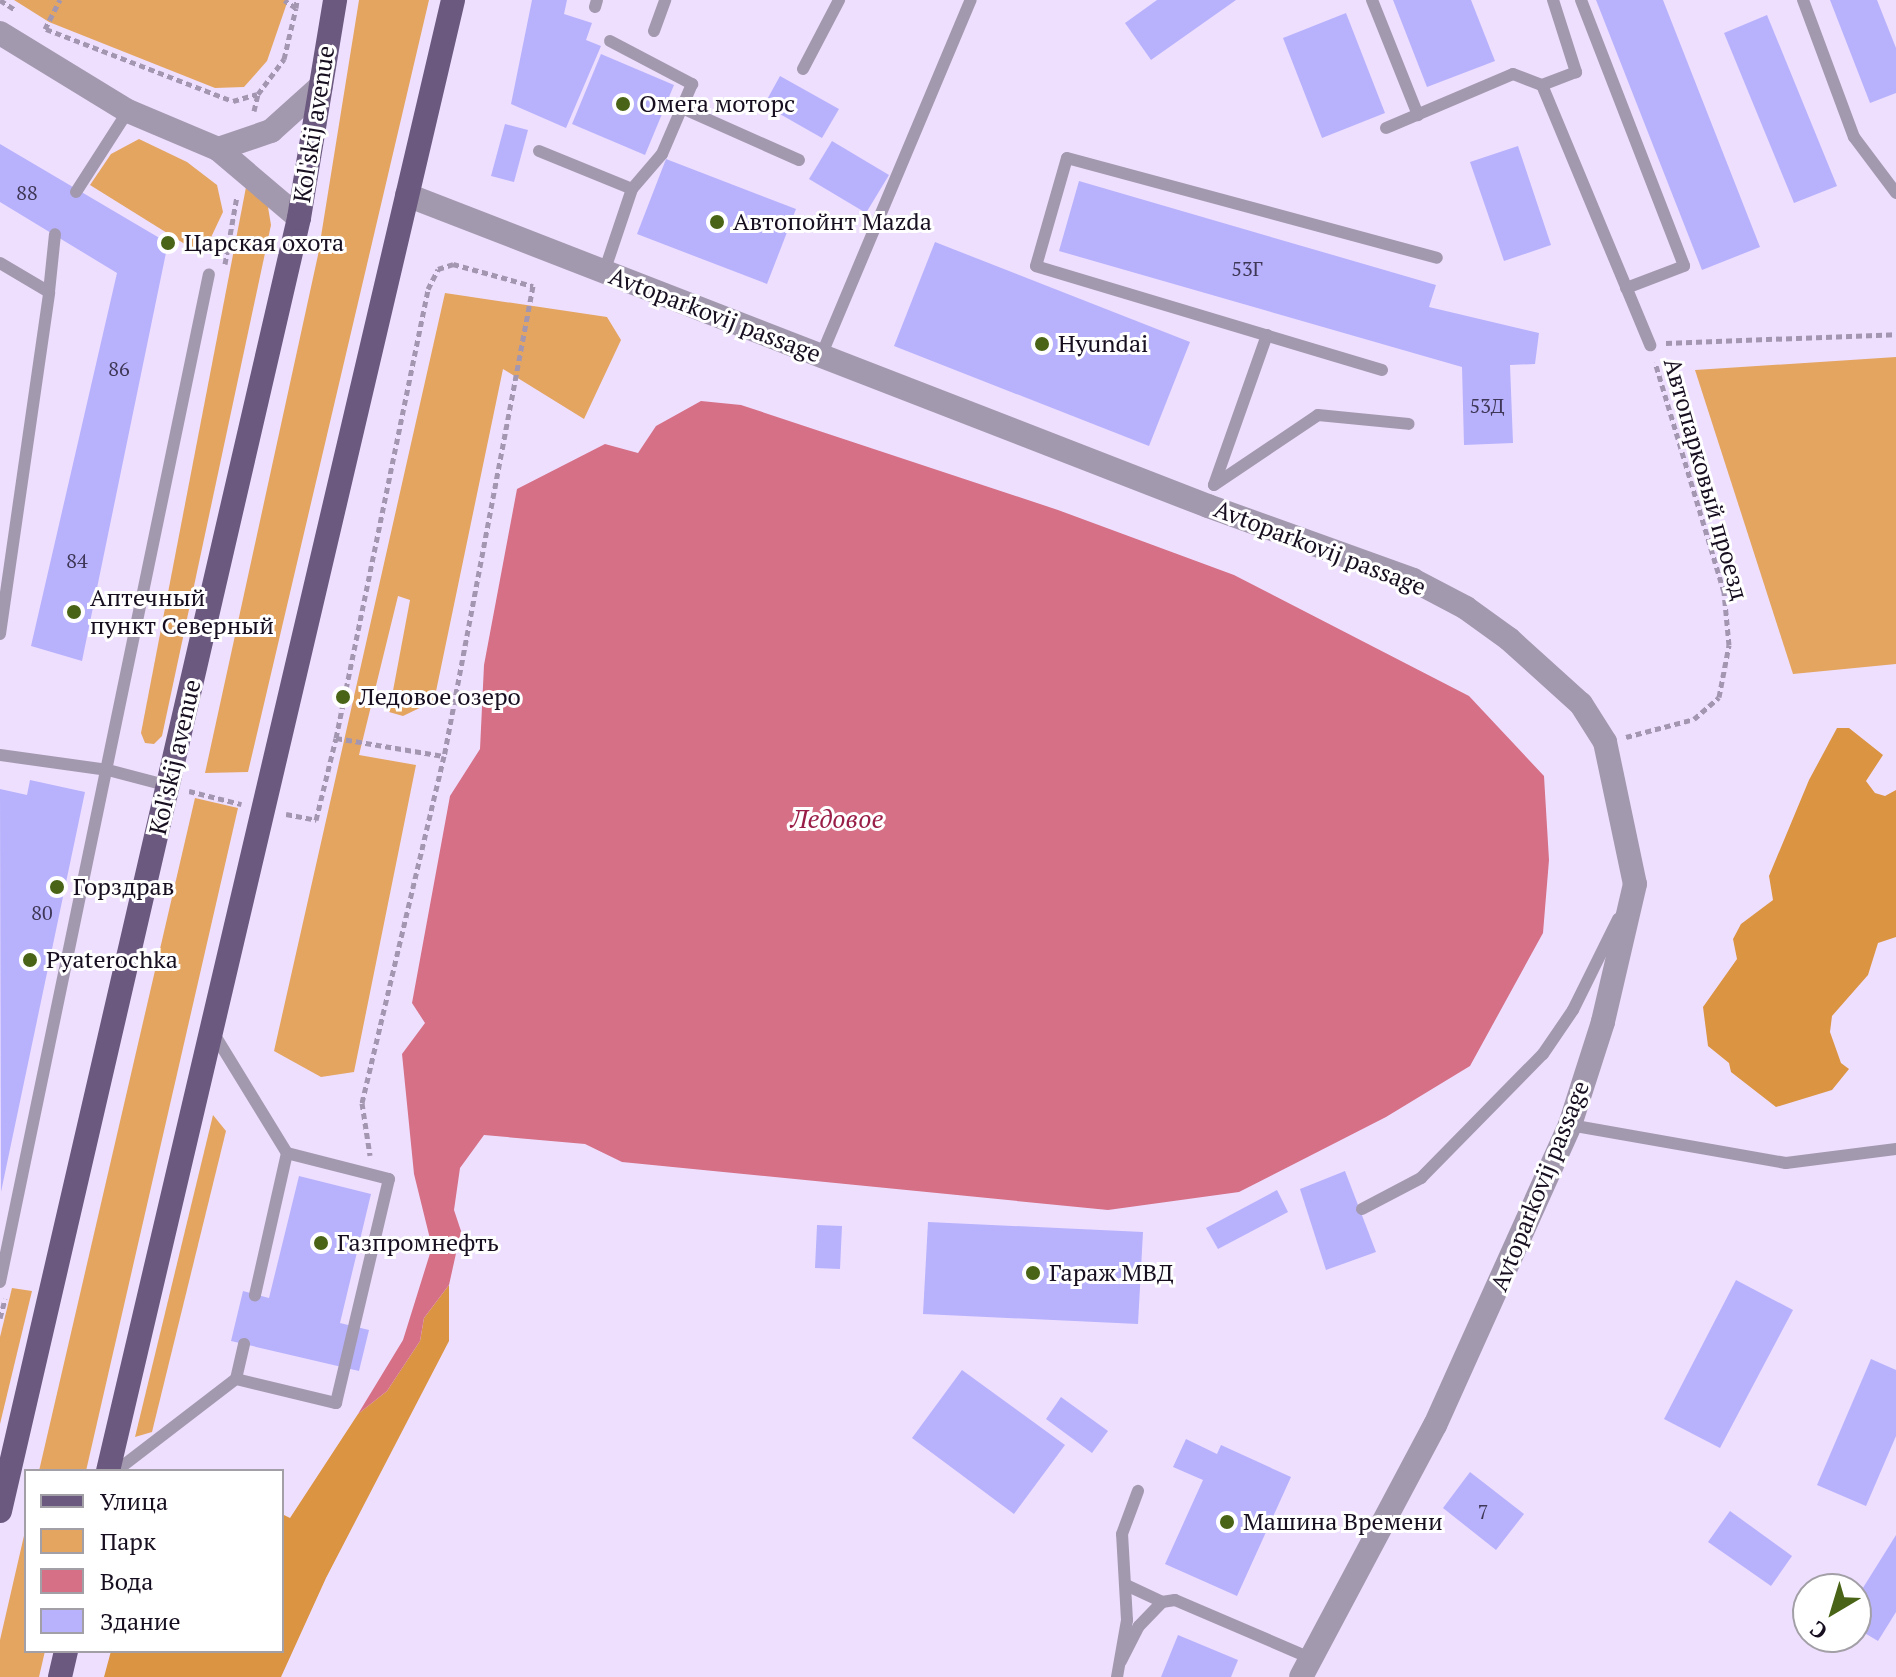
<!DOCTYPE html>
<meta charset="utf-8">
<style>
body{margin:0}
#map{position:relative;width:1896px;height:1677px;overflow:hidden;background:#eedfff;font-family:"PT Serif",serif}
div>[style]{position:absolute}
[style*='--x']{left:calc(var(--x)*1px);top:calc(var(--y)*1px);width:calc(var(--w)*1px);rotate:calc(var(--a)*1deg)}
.green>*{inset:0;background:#e4a561}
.forest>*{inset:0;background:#db9442}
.water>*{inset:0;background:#d67087}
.building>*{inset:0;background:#b8b2fc}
.path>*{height:5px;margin-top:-2.5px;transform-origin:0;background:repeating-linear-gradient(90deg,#a396b1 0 6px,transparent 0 10px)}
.service>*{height:12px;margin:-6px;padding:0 6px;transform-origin:6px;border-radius:6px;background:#a399af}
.minor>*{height:24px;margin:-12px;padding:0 12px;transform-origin:12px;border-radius:12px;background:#a399af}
.tertiary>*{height:24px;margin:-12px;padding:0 12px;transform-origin:12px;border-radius:12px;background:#a399af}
.primary>*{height:24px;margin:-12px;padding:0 12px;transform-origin:12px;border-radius:12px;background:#6c597f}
.dots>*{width:22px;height:22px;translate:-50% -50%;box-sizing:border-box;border:4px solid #fff;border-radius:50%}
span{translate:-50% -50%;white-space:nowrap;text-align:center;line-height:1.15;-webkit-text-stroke:6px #fff;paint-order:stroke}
.number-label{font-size:20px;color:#3f3757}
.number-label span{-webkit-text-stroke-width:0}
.poi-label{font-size:24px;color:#170e20}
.left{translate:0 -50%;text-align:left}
.street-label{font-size:24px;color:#170e20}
.water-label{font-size:26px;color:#991e47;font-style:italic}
.legend{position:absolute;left:24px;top:1469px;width:260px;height:184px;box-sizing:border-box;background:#fff;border:2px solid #a29fa6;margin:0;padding:10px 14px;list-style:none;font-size:24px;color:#170e20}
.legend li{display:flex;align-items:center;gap:16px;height:40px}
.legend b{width:40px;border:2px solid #a29fa6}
.north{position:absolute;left:1792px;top:1573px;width:80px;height:80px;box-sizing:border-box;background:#fff;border:2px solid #a29fa6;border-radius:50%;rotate:218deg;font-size:22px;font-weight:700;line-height:32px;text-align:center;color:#170e20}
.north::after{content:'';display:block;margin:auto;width:28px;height:36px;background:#496416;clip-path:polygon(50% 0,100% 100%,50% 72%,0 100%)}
</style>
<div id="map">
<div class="green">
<i style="clip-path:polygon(14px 0,288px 0,267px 61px,244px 87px,215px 88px,49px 22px)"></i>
<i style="clip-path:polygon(359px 0,429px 0,248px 772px,205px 773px,318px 255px)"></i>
<i style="clip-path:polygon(139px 139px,187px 162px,217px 185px,223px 212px,206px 248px,196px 251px,90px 185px,111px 154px)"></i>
<i style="clip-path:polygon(247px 182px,268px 207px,271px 225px,162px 736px,154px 744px,145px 743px,141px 733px)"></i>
<i style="clip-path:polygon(445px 293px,607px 317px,621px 340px,584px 419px,503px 369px,434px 701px,403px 716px,389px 712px,410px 600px,398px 596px,359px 755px,416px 765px,354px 1072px,321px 1077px,274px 1051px)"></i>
<i style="clip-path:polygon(1896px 357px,1896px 664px,1793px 674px,1695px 370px)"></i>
<i style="clip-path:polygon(195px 798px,238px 808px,86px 1471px,39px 1471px)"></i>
<i style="clip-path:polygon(213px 1115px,226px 1131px,152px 1432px,135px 1437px)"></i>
<i style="clip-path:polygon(12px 1288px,32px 1291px,0 1424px,0 1337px)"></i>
<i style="clip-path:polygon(26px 1527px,26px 1651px,45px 1651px,39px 1677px,0 1677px,0 1640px)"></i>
</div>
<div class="forest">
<i style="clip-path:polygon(1837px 728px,1849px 728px,1883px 755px,1866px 781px,1875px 793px,1885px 796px,1896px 790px,1896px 937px,1878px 943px,1868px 975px,1832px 1016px,1830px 1032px,1841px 1063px,1849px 1069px,1832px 1090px,1776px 1107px,1731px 1072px,1729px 1063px,1708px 1046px,1703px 1007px,1737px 959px,1733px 939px,1741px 924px,1773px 900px,1769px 876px,1809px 780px)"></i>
<i style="clip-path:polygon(449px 1285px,449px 1341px,326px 1578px,281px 1677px,104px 1677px,111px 1651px,282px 1651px,282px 1514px,290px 1518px,358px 1414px,387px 1391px,420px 1341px,424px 1318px)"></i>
</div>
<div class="water">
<i style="clip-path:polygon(701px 401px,741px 405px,1058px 510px,1234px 575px,1469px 696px,1544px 776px,1549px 860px,1543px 933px,1470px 1066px,1386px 1117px,1239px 1192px,1108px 1210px,622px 1162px,585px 1144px,484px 1135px,460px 1168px,454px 1210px,461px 1231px,449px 1285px,424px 1318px,420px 1341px,387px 1391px,358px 1414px,403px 1340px,432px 1247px,414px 1174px,402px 1054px,425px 1023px,412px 1003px,450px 796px,480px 749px,484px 665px,517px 489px,605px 444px,638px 453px,656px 426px)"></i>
</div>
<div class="building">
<i style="clip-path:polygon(532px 0,567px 0,564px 14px,592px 23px,586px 40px,601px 46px,566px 128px,511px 104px)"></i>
<i style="clip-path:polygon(1157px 0,1236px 0,1151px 60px,1125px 23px)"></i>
<i style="clip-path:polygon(1393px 0,1471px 0,1495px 61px,1427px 87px)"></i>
<i style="clip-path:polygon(1596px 0,1663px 0,1760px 247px,1702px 270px)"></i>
<i style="clip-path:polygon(1830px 0,1877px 0,1896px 48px,1896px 93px,1870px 103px)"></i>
<i style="clip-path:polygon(1346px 13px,1385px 113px,1322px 138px,1283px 38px)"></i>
<i style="clip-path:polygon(1767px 15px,1837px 186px,1794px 203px,1724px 33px)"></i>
<i style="clip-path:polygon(601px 54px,674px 85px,645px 155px,572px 124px)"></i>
<i style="clip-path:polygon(780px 76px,839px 109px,822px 138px,764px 105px)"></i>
<i style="clip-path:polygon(505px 124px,528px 130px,514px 182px,491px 176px)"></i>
<i style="clip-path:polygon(832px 141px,889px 175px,866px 213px,809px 179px)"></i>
<i style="clip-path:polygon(0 144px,168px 243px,82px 661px,31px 646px,117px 273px,0 202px)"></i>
<i style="clip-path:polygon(1518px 146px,1551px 245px,1504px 261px,1470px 162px)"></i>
<i style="clip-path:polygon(666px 159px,796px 209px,767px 284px,637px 234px)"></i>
<i style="clip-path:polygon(1079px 181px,1436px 285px,1429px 307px,1539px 333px,1535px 364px,1510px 365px,1513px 443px,1464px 445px,1462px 367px,1059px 251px)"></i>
<i style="clip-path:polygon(935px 242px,1190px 342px,1149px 446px,894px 346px)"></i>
<i style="clip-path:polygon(30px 780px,85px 792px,1px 1192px,0 789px,27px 795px)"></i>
<i style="clip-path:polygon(1345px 1171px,1376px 1252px,1326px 1270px,1300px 1189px)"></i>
<i style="clip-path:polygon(299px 1176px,371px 1194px,340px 1323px,369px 1330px,359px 1371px,231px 1341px,243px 1291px,269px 1298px)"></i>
<i style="clip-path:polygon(1277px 1190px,1288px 1212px,1218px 1249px,1206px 1228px)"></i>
<i style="clip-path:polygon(928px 1222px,1143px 1232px,1138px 1324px,923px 1314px)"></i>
<i style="clip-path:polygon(817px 1225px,842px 1226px,840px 1269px,815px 1268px)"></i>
<i style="clip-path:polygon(1736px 1280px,1793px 1310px,1720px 1448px,1664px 1419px)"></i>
<i style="clip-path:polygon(1871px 1359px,1896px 1370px,1896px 1436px,1866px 1506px,1817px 1485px)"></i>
<i style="clip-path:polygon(962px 1370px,1065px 1445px,1014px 1514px,912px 1438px)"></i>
<i style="clip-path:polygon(1061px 1397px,1108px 1431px,1092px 1453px,1046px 1419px)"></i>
<i style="clip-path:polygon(1186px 1439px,1217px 1454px,1221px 1445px,1291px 1477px,1237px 1596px,1165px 1564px,1203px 1480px,1173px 1467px)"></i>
<i style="clip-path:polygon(1470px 1472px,1524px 1514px,1496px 1550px,1443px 1508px)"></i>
<i style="clip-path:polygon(1730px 1511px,1792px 1556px,1771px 1586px,1708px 1542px)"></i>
<i style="clip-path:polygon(1896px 1535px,1896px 1612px,1878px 1641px,1856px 1628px,1856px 1599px)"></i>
<i style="clip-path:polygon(1178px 1635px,1238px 1660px,1231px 1677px,1161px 1677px)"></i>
</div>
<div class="path">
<i style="--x:0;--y:0;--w:17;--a:33"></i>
<i style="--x:296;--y:8;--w:8;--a:-83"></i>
<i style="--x:45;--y:29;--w:33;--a:-63"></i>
<i style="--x:46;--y:29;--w:200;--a:21.1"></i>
<i style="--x:233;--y:101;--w:25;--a:-16"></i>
<i style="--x:254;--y:111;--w:17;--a:-77"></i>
<i style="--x:258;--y:94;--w:44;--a:-53.4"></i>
<i style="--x:284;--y:59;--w:52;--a:-76.8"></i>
<i style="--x:296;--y:8;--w:14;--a:-146"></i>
<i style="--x:225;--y:264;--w:69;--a:-80"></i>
<i style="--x:1666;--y:343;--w:230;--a:-2.2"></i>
<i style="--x:1626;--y:737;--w:70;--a:-14.8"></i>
<i style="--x:1694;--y:719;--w:33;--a:-41"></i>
<i style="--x:1719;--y:697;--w:53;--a:-79.1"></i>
<i style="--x:1729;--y:645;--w:53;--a:-95.4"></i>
<i style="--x:1724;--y:592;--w:240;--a:-106.7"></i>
<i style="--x:336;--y:738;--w:458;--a:-78.4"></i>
<i style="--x:428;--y:289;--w:22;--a:-63"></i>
<i style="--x:438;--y:269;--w:16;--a:-18"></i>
<i style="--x:453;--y:264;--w:83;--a:15.4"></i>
<i style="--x:533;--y:286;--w:478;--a:100.7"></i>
<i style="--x:189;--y:791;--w:54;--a:14"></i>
<i style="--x:286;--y:814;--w:31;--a:11"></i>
<i style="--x:316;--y:820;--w:84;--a:-76.3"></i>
<i style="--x:336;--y:738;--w:109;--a:9.5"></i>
<i style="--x:444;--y:756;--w:357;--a:103.3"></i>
<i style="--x:362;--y:1103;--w:53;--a:81.3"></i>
<i style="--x:0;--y:1318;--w:20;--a:-75"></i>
</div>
<div class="service">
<i style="--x:1372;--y:0;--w:124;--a:68.2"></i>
<i style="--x:1553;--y:0;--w:76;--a:72.3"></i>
<i style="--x:1576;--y:72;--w:36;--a:159"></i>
<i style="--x:1542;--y:85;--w:282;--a:67.4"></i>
<i style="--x:1581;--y:0;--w:285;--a:68.8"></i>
<i style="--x:1684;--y:266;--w:62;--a:159.2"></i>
<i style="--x:1803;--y:0;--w:146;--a:69.6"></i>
<i style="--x:1854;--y:137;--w:70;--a:53.1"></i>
<i style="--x:595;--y:7;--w:7;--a:-74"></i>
<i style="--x:654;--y:31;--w:33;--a:-70"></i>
<i style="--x:610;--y:41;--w:93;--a:27.7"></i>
<i style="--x:692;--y:84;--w:76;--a:113.2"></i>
<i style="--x:662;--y:154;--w:46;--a:130.6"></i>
<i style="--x:803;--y:69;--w:78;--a:-62.4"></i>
<i style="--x:682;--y:108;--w:128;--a:24"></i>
<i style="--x:1386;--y:128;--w:138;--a:-23"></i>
<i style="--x:1513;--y:74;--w:31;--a:21"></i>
<i style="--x:539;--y:151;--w:100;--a:22.2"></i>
<i style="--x:632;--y:189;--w:88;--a:108.6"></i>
<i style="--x:76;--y:192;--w:96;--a:-57.3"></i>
<i style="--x:0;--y:263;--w:57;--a:30.6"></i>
<i style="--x:49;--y:292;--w:58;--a:-84.1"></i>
<i style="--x:1267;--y:335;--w:159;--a:109.5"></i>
<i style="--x:1214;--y:485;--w:125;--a:-33.9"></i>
<i style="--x:1318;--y:415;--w:91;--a:5.6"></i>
<i style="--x:821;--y:356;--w:386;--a:-67.2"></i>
<i style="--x:1382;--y:370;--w:361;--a:-163.3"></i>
<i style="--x:1036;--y:266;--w:112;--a:-74"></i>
<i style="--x:1067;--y:158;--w:383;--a:15.1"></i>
<i style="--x:0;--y:634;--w:345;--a:-81.8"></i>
<i style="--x:0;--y:755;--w:109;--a:7.9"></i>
<i style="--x:108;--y:770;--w:63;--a:14.7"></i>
<i style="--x:214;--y:1034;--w:140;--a:58.5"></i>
<i style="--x:287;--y:1153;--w:146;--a:102.7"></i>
<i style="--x:1570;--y:1125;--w:219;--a:10"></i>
<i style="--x:1786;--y:1163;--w:111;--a:-7.3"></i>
<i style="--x:1362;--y:1209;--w:67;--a:-27.7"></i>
<i style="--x:1421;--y:1178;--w:174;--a:-45.5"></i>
<i style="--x:1543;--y:1054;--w:53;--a:-55.7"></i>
<i style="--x:1573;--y:1010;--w:102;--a:-63.7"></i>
<i style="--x:0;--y:1282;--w:1029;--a:-78.29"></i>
<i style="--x:236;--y:1379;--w:103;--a:13.5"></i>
<i style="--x:336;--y:1403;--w:230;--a:-76.7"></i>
<i style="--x:389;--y:1179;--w:105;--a:-165.7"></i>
<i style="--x:116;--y:1471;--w:151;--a:-37.5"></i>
<i style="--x:236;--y:1379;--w:36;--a:-77"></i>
<i style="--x:1126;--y:1585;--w:40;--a:25"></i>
<i style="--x:1121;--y:1661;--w:39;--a:-63"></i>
<i style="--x:1139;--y:1626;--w:33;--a:-46"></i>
<i style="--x:1162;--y:1602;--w:13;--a:-9"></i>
<i style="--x:1175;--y:1600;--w:147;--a:23.2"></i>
<i style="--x:1117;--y:1677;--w:58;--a:-80"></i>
<i style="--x:1127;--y:1620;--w:86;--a:-93.3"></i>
<i style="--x:1122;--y:1534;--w:46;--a:-69.6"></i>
</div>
<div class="minor">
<i style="--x:407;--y:195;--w:859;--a:21.22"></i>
<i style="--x:1208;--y:506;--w:218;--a:19.8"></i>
<i style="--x:1413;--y:580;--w:60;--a:27.8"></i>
<i style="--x:1466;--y:608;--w:53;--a:35.8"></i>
<i style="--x:1509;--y:639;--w:97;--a:42.1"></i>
<i style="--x:1581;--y:704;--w:45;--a:57.7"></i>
<i style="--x:1605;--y:742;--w:145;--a:78.1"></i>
<i style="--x:1635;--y:884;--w:142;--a:103.1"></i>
<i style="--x:1603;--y:1022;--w:108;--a:107.8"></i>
<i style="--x:1570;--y:1125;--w:329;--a:114.2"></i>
<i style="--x:1435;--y:1425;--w:285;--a:118"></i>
</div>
<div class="tertiary">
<i style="--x:0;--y:33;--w:150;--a:31.4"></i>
<i style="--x:128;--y:111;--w:98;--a:22.9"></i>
<i style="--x:218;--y:149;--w:106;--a:40.4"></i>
<i style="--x:218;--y:149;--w:56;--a:-18.8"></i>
<i style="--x:271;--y:131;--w:67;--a:-42"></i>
</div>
<div class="primary">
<i style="--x:108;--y:1471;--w:1511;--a:-76.8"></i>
<i style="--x:0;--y:1511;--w:1327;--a:-76.98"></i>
<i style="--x:299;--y:218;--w:221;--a:-80.6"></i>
<i style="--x:60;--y:1677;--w:27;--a:-77"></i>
</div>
<div class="dots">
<i style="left:623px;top:104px;background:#496416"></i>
<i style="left:717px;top:222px;background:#496416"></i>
<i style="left:168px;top:243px;background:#496416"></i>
<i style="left:1042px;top:344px;background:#496416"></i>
<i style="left:74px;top:612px;background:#496416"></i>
<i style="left:343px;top:697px;background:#496416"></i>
<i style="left:57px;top:887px;background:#496416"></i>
<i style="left:30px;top:960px;background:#496416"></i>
<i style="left:321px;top:1243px;background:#496416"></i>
<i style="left:1033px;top:1273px;background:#496416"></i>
<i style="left:1227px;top:1522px;background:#496416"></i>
</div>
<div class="number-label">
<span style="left:27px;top:192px">88</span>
<span style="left:1247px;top:268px">53Г</span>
<span style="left:119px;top:368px">86</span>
<span style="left:1487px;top:405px">53Д</span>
<span style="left:77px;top:560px">84</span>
<span style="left:42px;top:912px">80</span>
<span style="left:1483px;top:1511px">7</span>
</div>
<div class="poi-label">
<span class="left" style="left:639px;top:104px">Омега моторс</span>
<span class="left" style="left:733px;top:222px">Автопойнт Mazda</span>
<span class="left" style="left:184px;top:243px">Царская охота</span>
<span class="left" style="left:1058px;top:344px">Hyundai</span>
<span class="left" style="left:90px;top:612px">Аптечный<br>пункт Северный</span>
<span class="left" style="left:359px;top:697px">Ледовое озеро</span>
<span class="left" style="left:73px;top:887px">Горздрав</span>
<span class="left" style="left:46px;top:960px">Pyaterochka</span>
<span class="left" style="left:337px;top:1243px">Газпромнефть</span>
<span class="left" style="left:1049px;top:1273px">Гараж МВД</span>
<span class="left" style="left:1243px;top:1522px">Машина Времени</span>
</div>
<div class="street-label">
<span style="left:314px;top:124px;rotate:-81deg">Kol'skij avenue</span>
<span style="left:715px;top:315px;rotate:21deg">Avtoparkovij passage</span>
<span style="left:1706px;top:479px;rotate:74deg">Автопарковый проезд</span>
<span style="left:1320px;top:548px;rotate:21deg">Avtoparkovij passage</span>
<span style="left:175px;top:757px;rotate:-77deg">Kol'skij avenue</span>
<span style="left:1540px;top:1186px;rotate:-68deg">Avtoparkovij passage</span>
</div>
<div class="water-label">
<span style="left:837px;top:819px">Ледовое</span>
</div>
<ul class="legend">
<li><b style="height:10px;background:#6c597f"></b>Улица</li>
<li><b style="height:22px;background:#e4a561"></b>Парк</li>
<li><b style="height:22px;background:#d67087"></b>Вода</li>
<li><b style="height:22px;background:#b8b2fc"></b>Здание</li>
</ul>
<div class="north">С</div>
</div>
